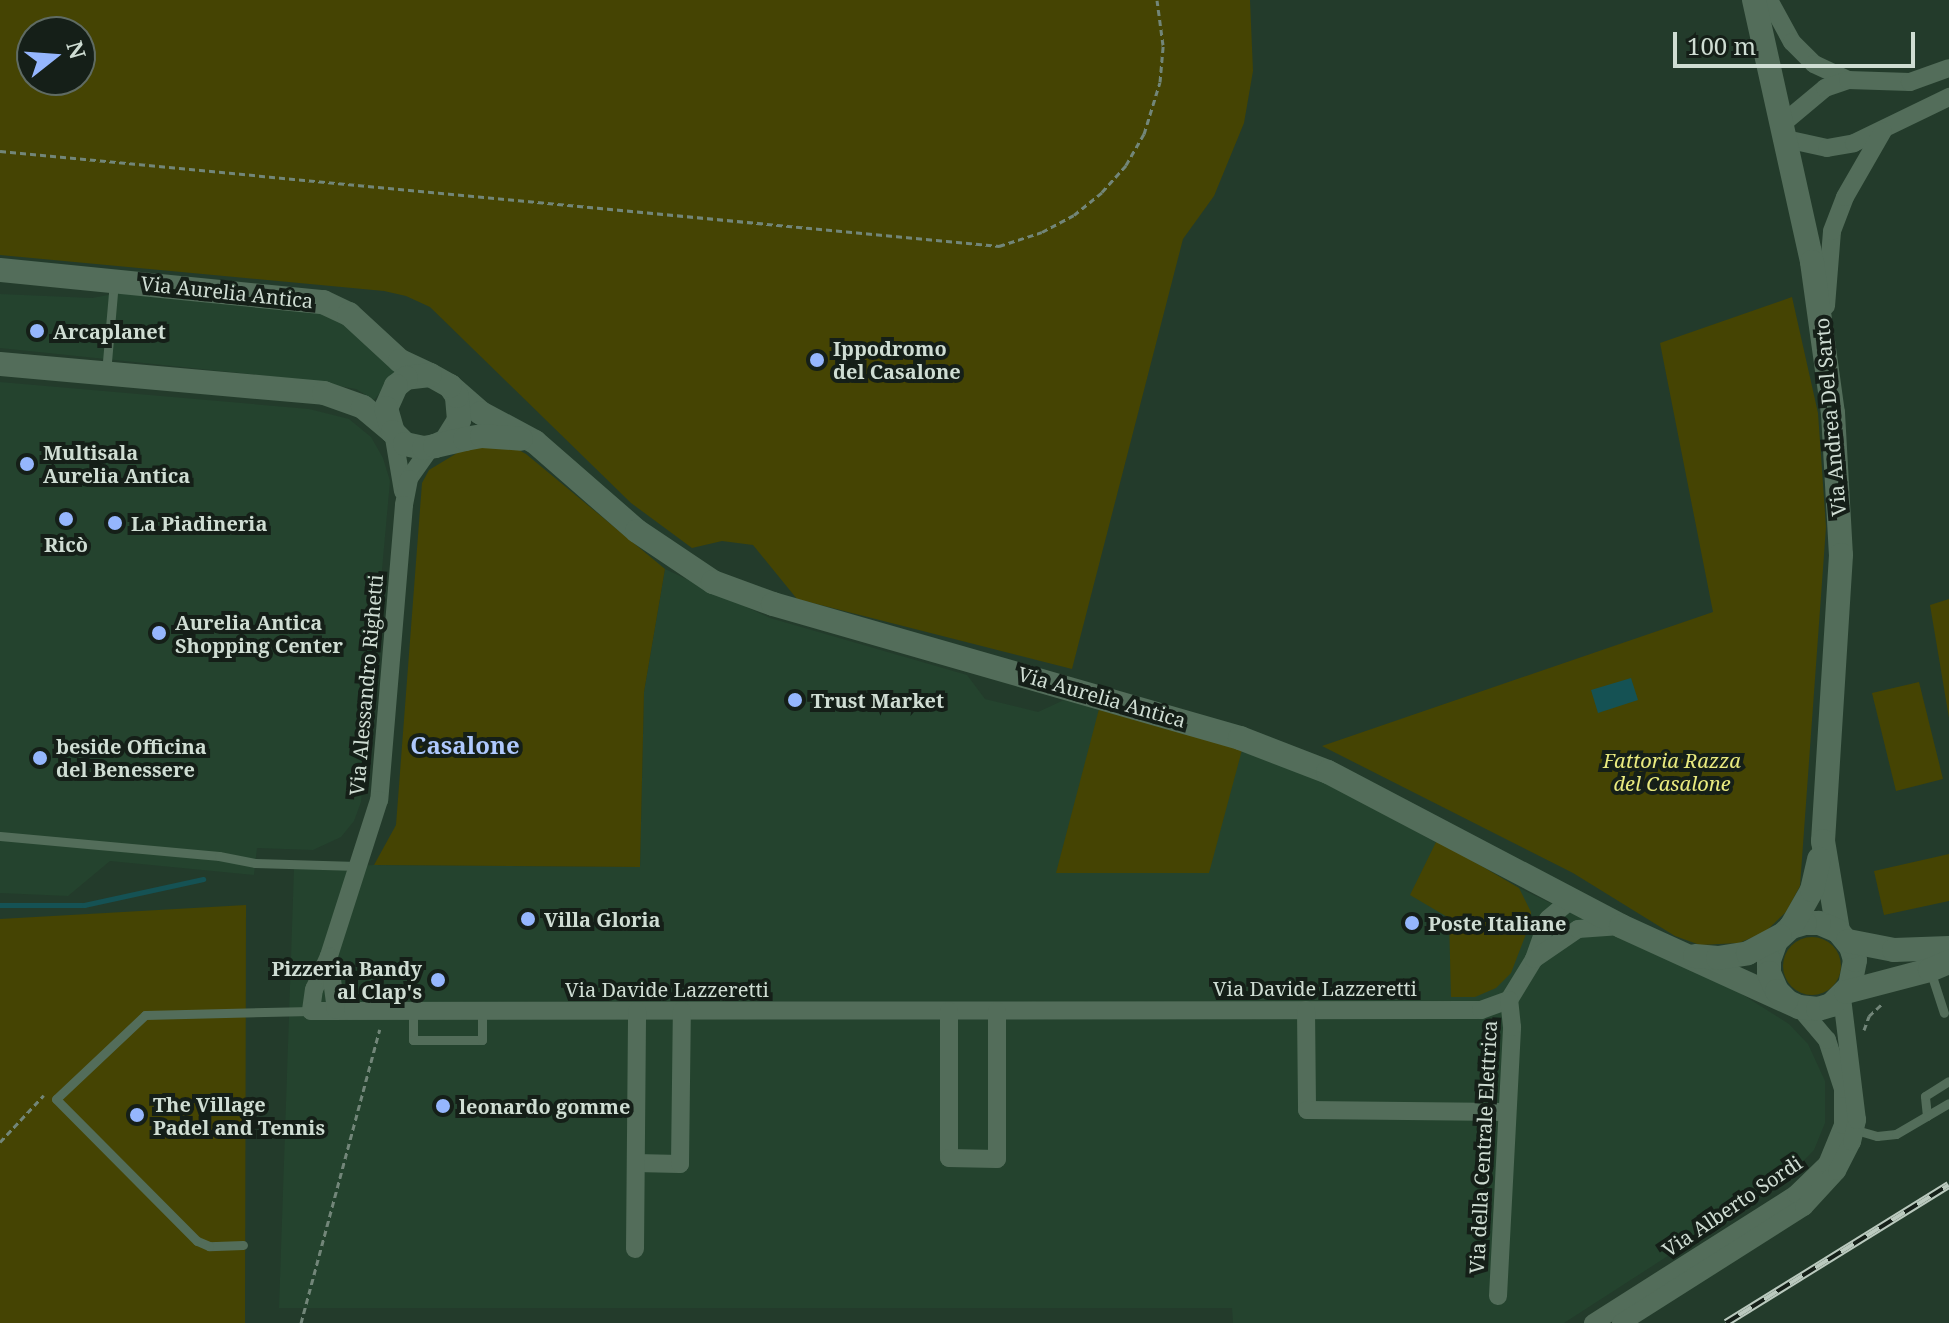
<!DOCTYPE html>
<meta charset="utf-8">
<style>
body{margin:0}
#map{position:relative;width:1949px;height:1323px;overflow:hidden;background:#233b2b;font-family:"Noto Serif",serif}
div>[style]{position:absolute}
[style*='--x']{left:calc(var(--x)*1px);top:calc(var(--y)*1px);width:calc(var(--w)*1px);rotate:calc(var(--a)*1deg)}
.built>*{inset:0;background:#24432e}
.green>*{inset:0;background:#454403}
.round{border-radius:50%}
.water>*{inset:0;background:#155254}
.stream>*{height:5px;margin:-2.5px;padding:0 2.5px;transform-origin:2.5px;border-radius:2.5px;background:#155254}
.path>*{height:3px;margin-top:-1.5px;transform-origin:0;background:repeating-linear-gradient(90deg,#728679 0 6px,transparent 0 10px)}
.lane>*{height:9px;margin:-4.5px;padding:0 4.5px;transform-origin:4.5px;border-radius:4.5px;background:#536d5a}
.street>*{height:18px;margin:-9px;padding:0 9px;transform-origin:9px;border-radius:9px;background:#536d5a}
.secondary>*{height:24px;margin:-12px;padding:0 12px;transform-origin:12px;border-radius:12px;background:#536d5a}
.rail>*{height:8px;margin-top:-4px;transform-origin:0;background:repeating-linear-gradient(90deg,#151f18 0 15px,#bac9be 0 30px);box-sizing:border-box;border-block:2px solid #bac9be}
.dots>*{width:22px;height:22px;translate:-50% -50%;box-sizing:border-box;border:4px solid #151f18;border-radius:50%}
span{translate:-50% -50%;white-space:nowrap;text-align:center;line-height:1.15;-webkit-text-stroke:8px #151f18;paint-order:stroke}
.street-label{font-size:20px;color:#cfddd3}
.poi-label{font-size:20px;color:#cfddd3;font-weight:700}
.left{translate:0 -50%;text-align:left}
.right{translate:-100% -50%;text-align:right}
.park-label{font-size:20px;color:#e9ea7f;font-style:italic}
.quarter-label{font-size:24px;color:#afc9fe;font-weight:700}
.north{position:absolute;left:16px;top:16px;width:80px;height:80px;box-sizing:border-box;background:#151f18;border:2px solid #5f6b63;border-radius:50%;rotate:73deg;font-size:22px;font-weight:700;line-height:32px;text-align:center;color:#cfddd3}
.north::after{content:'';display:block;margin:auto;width:28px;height:36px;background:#95b6fd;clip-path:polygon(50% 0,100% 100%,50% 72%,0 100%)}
.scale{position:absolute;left:1673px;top:32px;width:242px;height:36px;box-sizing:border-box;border:4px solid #cfddd3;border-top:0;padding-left:10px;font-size:24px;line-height:28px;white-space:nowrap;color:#cfddd3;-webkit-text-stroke:6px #151f18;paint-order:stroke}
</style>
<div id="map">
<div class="built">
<i style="clip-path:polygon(130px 291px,310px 309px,339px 317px,398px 372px,374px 400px,356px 389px,298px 379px,0 348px,0 294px,92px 298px)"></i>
<i style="clip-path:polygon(0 382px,309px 409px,349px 419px,371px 437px,383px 458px,390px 481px,361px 802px,354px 821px,341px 837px,313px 850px,257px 848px,254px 875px,110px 861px,68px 896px,0 893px)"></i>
<i style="clip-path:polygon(665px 569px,770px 618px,967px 675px,985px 699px,1038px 712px,1064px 700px,1242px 750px,1328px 783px,1519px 888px,1740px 993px,1789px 1024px,1808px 1044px,1825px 1081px,1825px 1123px,1814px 1150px,1784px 1181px,1564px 1323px,1233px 1323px,1232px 1308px,279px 1308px,294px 869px,374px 865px,640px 867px,644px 692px)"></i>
</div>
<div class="green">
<i style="clip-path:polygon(evenodd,0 0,1250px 0,1253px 71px,1244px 123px,1214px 196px,1183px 239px,1072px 669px,797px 599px,753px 545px,722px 541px,692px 548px,631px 503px,430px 307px,406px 296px,384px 291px,0 255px,0 0,32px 32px,80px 32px,80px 80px,32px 80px,32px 32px)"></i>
<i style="clip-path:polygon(1792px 297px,1818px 413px,1826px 527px,1800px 886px,1786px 912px,1765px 932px,1739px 943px,1700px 945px,1675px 936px,1573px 873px,1322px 746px,1713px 612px,1660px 343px)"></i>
<i style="clip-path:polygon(467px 447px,517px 449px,526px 454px,665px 569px,644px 692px,640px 867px,374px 865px,396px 825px,422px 483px,429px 470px)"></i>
<i style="clip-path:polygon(1949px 599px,1949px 718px,1930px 605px)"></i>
<i style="clip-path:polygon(1919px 682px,1943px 779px,1896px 791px,1872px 693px)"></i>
<i style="clip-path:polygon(1099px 709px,1242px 750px,1209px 873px,1056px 873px)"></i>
<i style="clip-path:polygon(1437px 840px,1519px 888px,1531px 912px,1531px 921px,1511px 973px,1496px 988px,1475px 997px,1451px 997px,1449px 918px,1410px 895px)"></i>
<i style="clip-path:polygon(1949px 854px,1949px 901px,1884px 915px,1874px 871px)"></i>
<i style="clip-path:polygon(246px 905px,245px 1323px,0 1323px,0 919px)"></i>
<i class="round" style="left:1783px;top:937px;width:58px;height:58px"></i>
</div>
<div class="water">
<i style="clip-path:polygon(1631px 678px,1638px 700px,1598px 713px,1591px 690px)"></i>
</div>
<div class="stream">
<i style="--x:0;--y:905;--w:84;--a:0"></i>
<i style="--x:84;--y:905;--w:122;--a:-12.3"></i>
</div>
<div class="path">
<i style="--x:0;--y:151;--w:1004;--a:5.43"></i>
<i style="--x:999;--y:246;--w:45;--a:-18"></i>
<i style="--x:1042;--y:232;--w:36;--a:-28"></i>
<i style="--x:1074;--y:215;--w:36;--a:-39"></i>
<i style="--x:1102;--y:192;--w:36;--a:-48"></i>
<i style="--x:1126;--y:165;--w:36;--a:-60"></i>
<i style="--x:1144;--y:134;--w:54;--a:-72.9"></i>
<i style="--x:1160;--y:82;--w:37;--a:-85"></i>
<i style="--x:1163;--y:45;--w:45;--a:-97.6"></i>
<i style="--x:1864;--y:1030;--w:15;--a:-70"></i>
<i style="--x:1869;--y:1016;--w:18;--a:-43"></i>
<i style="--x:0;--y:1142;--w:64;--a:-46.9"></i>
<i style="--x:301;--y:1323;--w:304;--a:-75"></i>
</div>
<div class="lane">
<i style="--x:106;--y:373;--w:92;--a:-85"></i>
<i style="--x:0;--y:836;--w:220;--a:5.2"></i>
<i style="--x:219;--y:856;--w:37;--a:11"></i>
<i style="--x:255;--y:863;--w:102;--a:1.7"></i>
<i style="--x:1930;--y:970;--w:45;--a:72"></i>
<i style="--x:413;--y:1011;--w:29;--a:90"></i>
<i style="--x:413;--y:1040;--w:69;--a:0"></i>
<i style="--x:482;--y:1040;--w:29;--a:-90"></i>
<i style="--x:1927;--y:1116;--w:20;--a:-96"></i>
<i style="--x:1925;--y:1096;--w:28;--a:-32"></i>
<i style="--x:1856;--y:1130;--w:22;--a:16"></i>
<i style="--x:1877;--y:1136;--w:19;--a:-6"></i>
<i style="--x:1896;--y:1134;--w:61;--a:-30.3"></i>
<i style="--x:243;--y:1245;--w:34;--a:178"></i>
<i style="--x:209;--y:1246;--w:13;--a:-157"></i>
<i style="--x:197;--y:1241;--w:200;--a:-134.8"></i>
<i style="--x:56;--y:1099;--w:122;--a:-43.3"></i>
<i style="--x:145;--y:1015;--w:166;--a:-1.4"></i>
</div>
<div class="street">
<i style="--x:1769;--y:0;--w:48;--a:61.3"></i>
<i style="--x:1792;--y:42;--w:31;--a:45"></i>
<i style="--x:1814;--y:64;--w:38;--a:25"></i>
<i style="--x:1782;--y:124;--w:56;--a:-39.9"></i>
<i style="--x:1825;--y:88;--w:24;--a:-19"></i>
<i style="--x:1848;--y:80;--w:62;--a:1.8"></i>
<i style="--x:1910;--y:82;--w:41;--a:-19.7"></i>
<i style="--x:1786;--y:139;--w:42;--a:12.4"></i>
<i style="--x:1827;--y:148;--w:27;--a:-10"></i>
<i style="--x:1854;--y:143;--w:106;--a:-25.8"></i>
<i style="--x:1826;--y:306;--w:75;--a:-85.4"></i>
<i style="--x:1832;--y:231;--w:36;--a:-69"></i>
<i style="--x:1845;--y:197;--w:76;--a:-60.1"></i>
<i style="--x:393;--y:432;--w:60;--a:80.4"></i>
<i style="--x:431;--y:447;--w:39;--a:125"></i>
<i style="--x:409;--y:479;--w:26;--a:101"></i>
<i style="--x:404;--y:505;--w:296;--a:94.8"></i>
<i style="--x:379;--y:800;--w:164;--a:107.8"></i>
<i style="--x:329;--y:956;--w:36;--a:114"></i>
<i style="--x:314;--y:989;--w:22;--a:98"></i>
<i style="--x:311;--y:1011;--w:1170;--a:-0.05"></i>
<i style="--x:1481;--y:1010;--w:30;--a:-20"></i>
<i style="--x:1509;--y:1000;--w:48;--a:-58.6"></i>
<i style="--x:1534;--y:959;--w:42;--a:-70.7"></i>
<i style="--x:1548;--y:919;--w:31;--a:-40"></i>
<i style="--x:329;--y:957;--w:53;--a:82.5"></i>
<i style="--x:1534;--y:959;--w:53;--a:-34.3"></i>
<i style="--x:1578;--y:929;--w:39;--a:-4"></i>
<i style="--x:1306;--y:1010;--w:100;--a:89.4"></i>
<i style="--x:1307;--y:1110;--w:198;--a:0.6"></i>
<i style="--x:949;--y:1011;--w:147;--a:90"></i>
<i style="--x:949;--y:1158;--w:48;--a:1.2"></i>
<i style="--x:997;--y:1159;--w:148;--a:-90"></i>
<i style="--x:636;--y:1163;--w:44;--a:1.3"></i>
<i style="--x:680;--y:1164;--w:153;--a:-89.3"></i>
<i style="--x:635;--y:1249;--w:238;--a:-89.5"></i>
<i style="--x:1498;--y:1296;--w:269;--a:-87"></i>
<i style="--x:1512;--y:1027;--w:27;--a:-96"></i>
<i style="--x:1593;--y:1323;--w:241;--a:-32.4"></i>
<i style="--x:1796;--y:1194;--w:43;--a:-44.1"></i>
<i style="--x:1827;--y:1164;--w:42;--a:-67.7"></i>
<i style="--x:1843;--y:1125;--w:36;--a:-90"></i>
<i style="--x:1843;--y:1089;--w:52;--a:-108.1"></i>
<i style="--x:1827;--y:1040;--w:43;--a:-130.3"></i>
<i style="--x:1621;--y:1323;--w:217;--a:-32.4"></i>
<i style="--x:1804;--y:1207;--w:49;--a:-47.5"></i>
<i style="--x:1837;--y:1171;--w:33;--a:-63"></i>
<i style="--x:1852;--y:1142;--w:23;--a:-77"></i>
<i style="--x:1857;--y:1120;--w:124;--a:-97"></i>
</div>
<div class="secondary">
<i style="--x:1754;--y:0;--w:268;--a:77.5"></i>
<i style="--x:1812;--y:262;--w:152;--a:82.1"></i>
<i style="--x:1833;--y:413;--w:142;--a:86.8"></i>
<i style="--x:1841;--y:555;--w:287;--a:93.6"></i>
<i style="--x:1823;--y:841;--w:91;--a:80.5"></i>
<i style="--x:0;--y:270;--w:325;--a:5.7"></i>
<i style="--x:323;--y:302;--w:29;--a:25"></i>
<i style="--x:349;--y:314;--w:69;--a:42.7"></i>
<i style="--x:400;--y:361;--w:33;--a:25"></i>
<i style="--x:0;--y:364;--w:325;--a:5.1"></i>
<i style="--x:324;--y:393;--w:41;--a:19.7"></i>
<i style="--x:363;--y:407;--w:39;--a:40"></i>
<i style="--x:450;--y:386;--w:41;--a:41.1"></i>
<i style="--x:481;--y:413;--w:61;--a:28.2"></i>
<i style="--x:535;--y:442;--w:135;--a:41.1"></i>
<i style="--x:637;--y:531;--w:92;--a:33.9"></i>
<i style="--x:713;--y:582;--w:64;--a:20.1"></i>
<i style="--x:773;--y:604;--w:486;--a:16"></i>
<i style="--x:1240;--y:738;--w:94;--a:21.1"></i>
<i style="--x:1328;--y:772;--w:331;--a:27.7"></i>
<i style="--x:1621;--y:926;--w:196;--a:24.5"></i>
<i style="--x:1799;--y:1007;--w:19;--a:6"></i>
<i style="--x:1818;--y:1009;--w:14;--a:-17"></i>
<i style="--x:1831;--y:1005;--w:27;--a:-45"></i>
<i style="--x:1850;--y:986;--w:26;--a:-79"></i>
<i style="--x:1855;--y:960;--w:14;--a:-107"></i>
<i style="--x:1851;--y:947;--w:21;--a:-129"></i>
<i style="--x:1838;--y:931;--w:21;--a:-157"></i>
<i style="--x:1819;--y:923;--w:14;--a:180"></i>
<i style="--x:1805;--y:923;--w:15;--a:164"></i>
<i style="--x:1791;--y:927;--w:21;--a:137"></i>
<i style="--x:1776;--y:941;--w:20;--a:110"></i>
<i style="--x:1769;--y:960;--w:13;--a:90"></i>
<i style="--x:1769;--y:973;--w:20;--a:66"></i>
<i style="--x:1777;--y:991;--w:13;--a:45"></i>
<i style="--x:435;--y:446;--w:12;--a:-24"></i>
<i style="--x:446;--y:441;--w:25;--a:-58"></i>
<i style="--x:459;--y:420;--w:24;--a:-95"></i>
<i style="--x:457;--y:396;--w:12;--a:-125"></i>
<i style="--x:450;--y:386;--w:23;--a:-151"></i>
<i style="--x:430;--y:375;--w:24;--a:173"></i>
<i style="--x:406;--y:378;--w:13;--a:141"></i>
<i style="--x:396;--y:386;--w:24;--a:114"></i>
<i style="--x:386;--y:408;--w:25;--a:74"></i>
<i style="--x:393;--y:432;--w:17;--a:45"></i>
<i style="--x:405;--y:444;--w:19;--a:12"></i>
<i style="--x:424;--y:448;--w:11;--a:-10"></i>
<i style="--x:435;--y:446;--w:31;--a:-13"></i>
<i style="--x:465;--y:439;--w:17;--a:-10"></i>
<i style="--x:482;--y:436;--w:39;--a:4"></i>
<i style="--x:1791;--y:927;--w:43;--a:-60.4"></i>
<i style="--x:1812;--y:890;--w:32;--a:-77"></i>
<i style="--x:1848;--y:941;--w:47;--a:11.1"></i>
<i style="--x:1894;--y:950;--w:55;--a:-2.1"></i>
<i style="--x:1695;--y:956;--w:23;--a:5"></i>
<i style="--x:1718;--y:958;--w:30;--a:-9"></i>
<i style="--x:1748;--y:953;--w:36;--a:-28"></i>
<i style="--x:1846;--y:992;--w:87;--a:-14.7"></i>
<i style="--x:1930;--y:970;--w:21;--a:-23"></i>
</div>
<div class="rail">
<i style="--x:1726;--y:1323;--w:262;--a:-31.8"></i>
</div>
<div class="dots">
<i style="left:37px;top:331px;background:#95b6fd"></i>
<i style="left:817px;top:360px;background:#95b6fd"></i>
<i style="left:27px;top:464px;background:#95b6fd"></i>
<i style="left:66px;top:519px;background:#95b6fd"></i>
<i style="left:115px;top:523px;background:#95b6fd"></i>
<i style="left:159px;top:633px;background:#95b6fd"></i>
<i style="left:795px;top:700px;background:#95b6fd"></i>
<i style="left:40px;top:758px;background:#95b6fd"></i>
<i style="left:528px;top:919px;background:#95b6fd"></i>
<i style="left:1412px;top:923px;background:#95b6fd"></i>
<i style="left:438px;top:980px;background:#95b6fd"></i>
<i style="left:443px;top:1106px;background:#95b6fd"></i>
<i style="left:137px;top:1115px;background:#95b6fd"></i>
</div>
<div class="street-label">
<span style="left:227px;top:292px;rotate:6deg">Via Aurelia Antica</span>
<span style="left:1830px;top:417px;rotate:-95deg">Via Andrea Del Sarto</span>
<span style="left:366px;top:685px;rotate:-85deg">Via Alessandro Righetti</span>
<span style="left:1102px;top:697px;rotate:16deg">Via Aurelia Antica</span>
<span style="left:1315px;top:988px">Via Davide Lazzeretti</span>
<span style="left:667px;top:989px">Via Davide Lazzeretti</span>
<span style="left:1483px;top:1147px;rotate:-87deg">Via della Centrale Elettrica</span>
<span style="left:1732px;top:1206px;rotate:-34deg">Via Alberto Sordi</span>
</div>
<div class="poi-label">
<span class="left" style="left:53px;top:331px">Arcaplanet</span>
<span class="left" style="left:833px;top:360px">Ippodromo<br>del Casalone</span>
<span class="left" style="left:43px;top:464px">Multisala<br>Aurelia Antica</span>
<span class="left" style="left:131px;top:523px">La Piadineria</span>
<span style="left:66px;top:544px">Ricò</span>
<span class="left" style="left:175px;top:634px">Aurelia Antica<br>Shopping Center</span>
<span class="left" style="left:811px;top:700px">Trust Market</span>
<span class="left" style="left:56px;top:758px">beside Officina<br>del Benessere</span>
<span class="left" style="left:544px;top:919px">Villa Gloria</span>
<span class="left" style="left:1428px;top:923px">Poste Italiane</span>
<span class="right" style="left:422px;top:980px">Pizzeria Bandy<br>al Clap's</span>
<span class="left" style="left:153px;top:1116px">The Village<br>Padel and Tennis</span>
<span class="left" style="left:459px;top:1106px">leonardo gomme</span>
</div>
<div class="park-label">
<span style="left:1672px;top:772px">Fattoria Razza<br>del Casalone</span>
</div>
<div class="quarter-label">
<span style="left:465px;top:745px">Casalone</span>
</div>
<div class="north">N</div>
<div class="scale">100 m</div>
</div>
